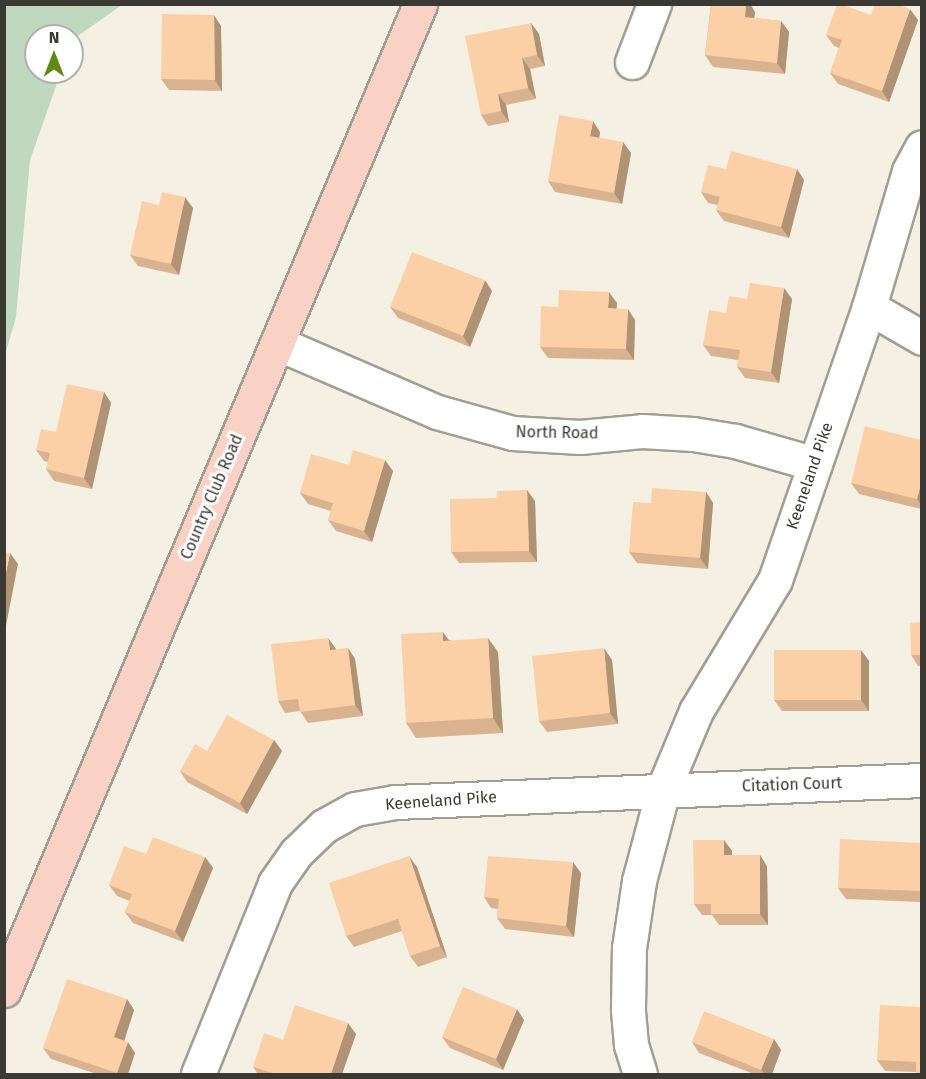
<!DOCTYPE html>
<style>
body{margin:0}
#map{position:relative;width:926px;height:1079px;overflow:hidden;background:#f4f1e4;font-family:"Fira Sans",sans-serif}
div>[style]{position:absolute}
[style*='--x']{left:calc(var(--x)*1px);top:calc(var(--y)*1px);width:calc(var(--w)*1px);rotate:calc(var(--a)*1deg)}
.green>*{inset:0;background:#c0d8bf}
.roads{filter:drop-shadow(2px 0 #a19f93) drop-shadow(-2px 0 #a19f93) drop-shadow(0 2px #a19f93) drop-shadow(0 -2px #a19f93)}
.minor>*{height:33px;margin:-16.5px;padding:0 16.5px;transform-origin:16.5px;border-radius:16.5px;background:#fff}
.major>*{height:33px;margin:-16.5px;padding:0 16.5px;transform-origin:16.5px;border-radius:16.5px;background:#fad1c5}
.wall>*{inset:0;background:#d9b390}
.shaded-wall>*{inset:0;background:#b09275}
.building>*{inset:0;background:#fcd0a7}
span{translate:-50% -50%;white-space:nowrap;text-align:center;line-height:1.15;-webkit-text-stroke:6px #fff;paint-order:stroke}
.street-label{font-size:16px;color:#3a3934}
.frame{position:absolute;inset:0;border:6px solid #3a3934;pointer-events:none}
.north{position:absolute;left:24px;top:24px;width:60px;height:60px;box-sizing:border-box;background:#fff;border:2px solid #b0b0ae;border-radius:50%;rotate:0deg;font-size:16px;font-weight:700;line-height:24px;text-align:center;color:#3a3934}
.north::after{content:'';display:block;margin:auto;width:21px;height:27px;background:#608914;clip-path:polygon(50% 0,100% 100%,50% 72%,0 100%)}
</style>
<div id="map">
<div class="green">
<i style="clip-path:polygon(5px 4px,122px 5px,72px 40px,72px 36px,36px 36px,36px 72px,61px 72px,30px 160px,16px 317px,5px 355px)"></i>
</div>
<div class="roads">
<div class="minor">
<i style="--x:632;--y:62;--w:62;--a:-69.2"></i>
<i style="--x:869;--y:307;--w:61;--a:30.3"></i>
<i style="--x:277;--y:343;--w:174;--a:23.3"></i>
<i style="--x:437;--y:412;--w:78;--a:15.6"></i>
<i style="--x:512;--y:433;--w:68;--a:3.4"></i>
<i style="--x:580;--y:437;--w:62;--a:-5.5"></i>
<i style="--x:642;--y:431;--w:51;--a:3.4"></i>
<i style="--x:693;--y:434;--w:43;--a:9.5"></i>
<i style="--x:735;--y:441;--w:83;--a:16"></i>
<i style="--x:198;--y:1074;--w:206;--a:-68"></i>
<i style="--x:275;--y:883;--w:37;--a:-55"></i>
<i style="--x:296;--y:853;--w:39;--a:-44"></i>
<i style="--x:324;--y:826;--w:35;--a:-29"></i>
<i style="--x:355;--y:809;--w:41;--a:-9.9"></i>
<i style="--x:395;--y:802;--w:527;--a:-2.39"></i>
<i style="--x:640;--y:1074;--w:30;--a:-107"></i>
<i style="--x:631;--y:1045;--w:36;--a:-95"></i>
<i style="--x:628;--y:1009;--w:61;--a:-89.1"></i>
<i style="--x:629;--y:948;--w:68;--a:-81.5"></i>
<i style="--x:639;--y:881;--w:94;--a:-75.2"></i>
<i style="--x:663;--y:790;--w:86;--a:-67.3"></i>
<i style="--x:696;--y:711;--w:153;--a:-58.9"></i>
<i style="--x:775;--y:580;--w:289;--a:-71"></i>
<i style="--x:869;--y:307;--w:142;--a:-73.6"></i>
<i style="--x:909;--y:171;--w:27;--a:-62"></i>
</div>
<div class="major">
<i style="--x:4;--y:990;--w:1070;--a:-67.12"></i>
</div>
</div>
<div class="wall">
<i style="clip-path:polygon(711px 4px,750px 4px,755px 12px,754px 18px,781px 21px,789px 32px,785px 74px,713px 67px,705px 55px)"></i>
<i style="clip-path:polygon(871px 15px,918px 20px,889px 102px,838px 84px,830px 73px,839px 48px,834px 46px,826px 35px)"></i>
<i style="clip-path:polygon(531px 23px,539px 34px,545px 66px,530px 69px,536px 99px,506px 105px,509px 122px,488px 126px,481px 115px)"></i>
<i style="clip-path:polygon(221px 26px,222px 91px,169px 90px,161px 79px)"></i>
<i style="clip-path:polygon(600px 132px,599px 138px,631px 153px,622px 204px,555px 192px,548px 181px)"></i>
<i style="clip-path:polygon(726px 169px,797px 169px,804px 180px,789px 238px,724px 221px,716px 210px,718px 205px,708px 203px,701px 192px)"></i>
<i style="clip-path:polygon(159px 205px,193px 208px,179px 275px,138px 266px,130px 255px)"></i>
<i style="clip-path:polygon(492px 291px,470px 347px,398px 318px,390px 307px)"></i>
<i style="clip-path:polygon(747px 299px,792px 299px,779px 383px,745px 378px,737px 367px,738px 360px,711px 356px,703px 345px,726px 313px)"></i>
<i style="clip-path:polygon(617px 303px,616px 308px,635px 320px,634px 360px,548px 358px,540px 347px,558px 307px)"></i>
<i style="clip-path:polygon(104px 392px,111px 403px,92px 489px,54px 481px,46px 469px,48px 462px,44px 461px,36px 450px)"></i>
<i style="clip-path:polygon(921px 440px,921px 509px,859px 494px,851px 483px)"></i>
<i style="clip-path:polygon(349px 465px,393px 471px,372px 542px,336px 531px,328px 520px,331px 511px,308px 504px,300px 493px)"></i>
<i style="clip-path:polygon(706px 492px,713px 503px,708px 569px,637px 563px,629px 552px,651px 503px)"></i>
<i style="clip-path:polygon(497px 498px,535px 501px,537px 562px,459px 563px,451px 552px)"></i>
<i style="clip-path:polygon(921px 622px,921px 666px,918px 666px,911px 655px)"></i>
<i style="clip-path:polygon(449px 640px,498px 652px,503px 733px,416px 738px,406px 723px)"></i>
<i style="clip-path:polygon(348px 648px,355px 659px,363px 716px,308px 723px,300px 711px,285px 713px,278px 701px,336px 649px,336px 650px)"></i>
<i style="clip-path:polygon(861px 650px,869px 661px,869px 711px,782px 711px,774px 700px)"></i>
<i style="clip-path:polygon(612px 660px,618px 724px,547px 732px,539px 721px)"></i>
<i style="clip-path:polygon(274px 740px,282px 751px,247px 814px,187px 782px,180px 771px,207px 751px)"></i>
<i style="clip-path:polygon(724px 840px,732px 851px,732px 855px,767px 866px,768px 925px,719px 925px,712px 915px,702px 915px,694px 904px)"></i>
<i style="clip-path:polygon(921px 843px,921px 902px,846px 899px,838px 888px)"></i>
<i style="clip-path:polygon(146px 854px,205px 857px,213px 868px,183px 942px,133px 923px,125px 912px,130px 901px,117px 896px,109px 885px)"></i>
<i style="clip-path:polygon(417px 867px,447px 957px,418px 967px,410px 956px,402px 931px,354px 947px,346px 936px)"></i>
<i style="clip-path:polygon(581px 873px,574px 937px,505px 929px,497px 918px,498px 909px,491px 908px,484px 897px)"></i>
<i style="clip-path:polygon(127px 999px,134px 1010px,124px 1040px,135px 1053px,128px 1074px,97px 1074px,51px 1059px,43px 1048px)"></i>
<i style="clip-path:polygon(921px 1007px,916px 1072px,885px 1071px,877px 1060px)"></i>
<i style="clip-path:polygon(524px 1020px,503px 1070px,450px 1048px,442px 1037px)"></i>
<i style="clip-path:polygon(356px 1034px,342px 1074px,258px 1074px,253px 1067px,283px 1040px)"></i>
<i style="clip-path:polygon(774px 1039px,781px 1050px,772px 1074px,754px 1074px,699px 1053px,692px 1042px)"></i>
</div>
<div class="shaded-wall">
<i style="clip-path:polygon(746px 4px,750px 4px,755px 12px,753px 28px,745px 17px)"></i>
<i style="clip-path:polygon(910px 9px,918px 20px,889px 102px,882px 91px)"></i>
<i style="clip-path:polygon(214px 15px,221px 26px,222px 91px,215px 80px)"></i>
<i style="clip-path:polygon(781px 21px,789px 32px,785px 74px,777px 63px)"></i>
<i style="clip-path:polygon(531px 23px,539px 34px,545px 66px,537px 55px)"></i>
<i style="clip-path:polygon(522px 58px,530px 69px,536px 99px,528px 88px)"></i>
<i style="clip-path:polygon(498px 94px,506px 105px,509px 122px,501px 111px)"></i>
<i style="clip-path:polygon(593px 121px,600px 132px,598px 147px,590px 136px)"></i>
<i style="clip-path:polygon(623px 142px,631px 153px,622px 204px,614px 193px)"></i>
<i style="clip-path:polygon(797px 169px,804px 180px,789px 238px,781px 227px)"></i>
<i style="clip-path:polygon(185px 197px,193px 208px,179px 275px,171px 264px)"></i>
<i style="clip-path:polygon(485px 280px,492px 291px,470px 347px,463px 336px)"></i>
<i style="clip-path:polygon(784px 288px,792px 299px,779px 383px,771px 372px)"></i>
<i style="clip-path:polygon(609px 292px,617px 303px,616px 319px,608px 308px)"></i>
<i style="clip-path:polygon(628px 309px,635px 320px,634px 360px,626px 349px)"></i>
<i style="clip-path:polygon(104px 392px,111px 403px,92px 489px,84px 478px)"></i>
<i style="clip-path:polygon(385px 460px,393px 471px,372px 542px,364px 531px)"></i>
<i style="clip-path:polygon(921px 484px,921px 505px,917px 499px)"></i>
<i style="clip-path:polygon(527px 490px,535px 501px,537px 562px,529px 551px)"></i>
<i style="clip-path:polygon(706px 492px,713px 503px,708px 569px,700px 558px)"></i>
<i style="clip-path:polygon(10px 553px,18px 564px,4px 636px,4px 582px)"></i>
<i style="clip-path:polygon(443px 632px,453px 646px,443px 641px)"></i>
<i style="clip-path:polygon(328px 638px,336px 649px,337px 661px,330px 650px)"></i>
<i style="clip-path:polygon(488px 638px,498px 652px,503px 733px,493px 718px)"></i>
<i style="clip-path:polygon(348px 648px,355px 659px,363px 716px,355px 705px)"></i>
<i style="clip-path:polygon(604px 648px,612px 660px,618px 724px,610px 713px)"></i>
<i style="clip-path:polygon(861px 650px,869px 661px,869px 711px,861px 700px)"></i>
<i style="clip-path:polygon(274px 740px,282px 751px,247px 814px,240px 803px)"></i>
<i style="clip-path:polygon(724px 840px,732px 851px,732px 866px,724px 855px)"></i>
<i style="clip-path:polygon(760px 855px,767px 866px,768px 925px,760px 914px)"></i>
<i style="clip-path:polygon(409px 856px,417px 867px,447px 957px,440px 946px)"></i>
<i style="clip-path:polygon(205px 857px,213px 868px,183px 942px,175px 931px)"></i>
<i style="clip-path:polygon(573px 862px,581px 873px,574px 937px,566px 926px)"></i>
<i style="clip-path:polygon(127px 999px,134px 1010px,122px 1048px,114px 1037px)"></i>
<i style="clip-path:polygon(517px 1009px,524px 1020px,503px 1070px,496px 1059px)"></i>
<i style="clip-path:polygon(348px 1023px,356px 1034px,342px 1074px,331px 1074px)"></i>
<i style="clip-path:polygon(774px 1039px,781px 1050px,772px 1074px,765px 1074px,761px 1070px)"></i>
<i style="clip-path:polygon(128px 1042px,135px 1053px,128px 1074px,118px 1074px,117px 1073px)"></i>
</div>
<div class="building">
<i style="clip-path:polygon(711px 4px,746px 4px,745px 17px,781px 21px,777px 63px,705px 55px)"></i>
<i style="clip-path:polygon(837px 4px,840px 4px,871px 15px,875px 4px,896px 4px,910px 9px,882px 91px,830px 73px,842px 40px,826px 35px)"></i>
<i style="clip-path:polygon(162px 14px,214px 15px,215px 80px,161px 79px)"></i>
<i style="clip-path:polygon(531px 23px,537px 55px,522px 58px,528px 88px,498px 94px,501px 111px,481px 115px,465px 36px)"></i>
<i style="clip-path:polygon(559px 115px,593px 121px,590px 136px,623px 142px,614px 193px,548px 181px)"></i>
<i style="clip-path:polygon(731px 151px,797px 169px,781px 227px,716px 210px,720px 197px,701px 192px,708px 165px,726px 169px)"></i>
<i style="clip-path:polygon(162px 192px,185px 197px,171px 264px,130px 255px,142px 201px,159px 205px)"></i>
<i style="clip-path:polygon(412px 252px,485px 280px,463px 336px,390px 307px)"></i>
<i style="clip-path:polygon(750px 283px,784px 288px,771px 372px,737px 367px,740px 350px,703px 345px,709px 310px,726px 313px,729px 296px,747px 299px)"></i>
<i style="clip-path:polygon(559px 290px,609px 292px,608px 308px,628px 309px,626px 349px,540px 347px,541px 306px,558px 307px)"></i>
<i style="clip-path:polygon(67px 384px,104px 392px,84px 478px,46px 469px,50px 453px,36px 450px,41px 429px,56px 432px)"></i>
<i style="clip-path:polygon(865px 426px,921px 440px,921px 484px,917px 499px,851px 483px)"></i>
<i style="clip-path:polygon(353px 450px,385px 460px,364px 531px,328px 520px,333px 503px,300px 493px,311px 454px,349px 465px)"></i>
<i style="clip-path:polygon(652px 488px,706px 492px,700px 558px,629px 552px,633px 502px,651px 503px)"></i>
<i style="clip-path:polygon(527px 490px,529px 551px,451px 552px,450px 499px,497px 498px,497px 491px)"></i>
<i style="clip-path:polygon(4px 552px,10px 553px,4px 582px)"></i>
<i style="clip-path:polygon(921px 622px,921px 655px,911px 655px,910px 623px)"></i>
<i style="clip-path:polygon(443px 632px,443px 641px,488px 638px,493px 718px,406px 723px,401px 634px)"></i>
<i style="clip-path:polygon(328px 638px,330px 650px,348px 648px,355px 705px,300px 712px,298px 699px,278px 701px,271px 644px)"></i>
<i style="clip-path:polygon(604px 648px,610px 713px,539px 721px,532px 656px)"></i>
<i style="clip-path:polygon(774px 650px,861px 650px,861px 700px,774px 700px)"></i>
<i style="clip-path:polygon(227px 715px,274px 740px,240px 803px,180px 771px,195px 744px,207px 751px)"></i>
<i style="clip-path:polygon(153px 837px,205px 857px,175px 931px,125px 912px,132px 894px,109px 885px,124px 846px,146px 854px)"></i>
<i style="clip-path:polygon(840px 839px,921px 843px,921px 891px,838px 888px)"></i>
<i style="clip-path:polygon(693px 840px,724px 840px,724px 855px,760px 855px,760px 914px,711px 914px,711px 904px,694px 904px)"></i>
<i style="clip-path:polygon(409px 856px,440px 946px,410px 956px,398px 919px,346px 936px,329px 883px)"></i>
<i style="clip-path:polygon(488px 856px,573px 862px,566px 926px,497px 918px,499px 899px,484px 897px)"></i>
<i style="clip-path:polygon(67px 979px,127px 999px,114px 1037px,128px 1042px,117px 1073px,43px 1048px)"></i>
<i style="clip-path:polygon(463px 987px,517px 1009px,496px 1059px,442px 1037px)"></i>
<i style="clip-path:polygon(295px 1005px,348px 1023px,331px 1074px,275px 1074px,253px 1067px,264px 1033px,283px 1040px)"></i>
<i style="clip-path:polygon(880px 1005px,921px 1007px,921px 1074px,916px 1074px,916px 1062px,877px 1060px)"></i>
<i style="clip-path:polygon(704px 1011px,774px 1039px,761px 1070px,692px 1042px)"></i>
</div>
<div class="street-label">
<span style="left:557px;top:433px;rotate:1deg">North Road</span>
<span style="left:810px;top:476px;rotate:-71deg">Keeneland Pike</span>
<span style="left:212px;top:497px;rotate:-67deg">Country Club Road</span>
<span style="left:792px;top:785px;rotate:-2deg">Citation Court</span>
<span style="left:441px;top:801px;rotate:-4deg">Keeneland Pike</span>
</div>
<div class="frame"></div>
<div class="north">N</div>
</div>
